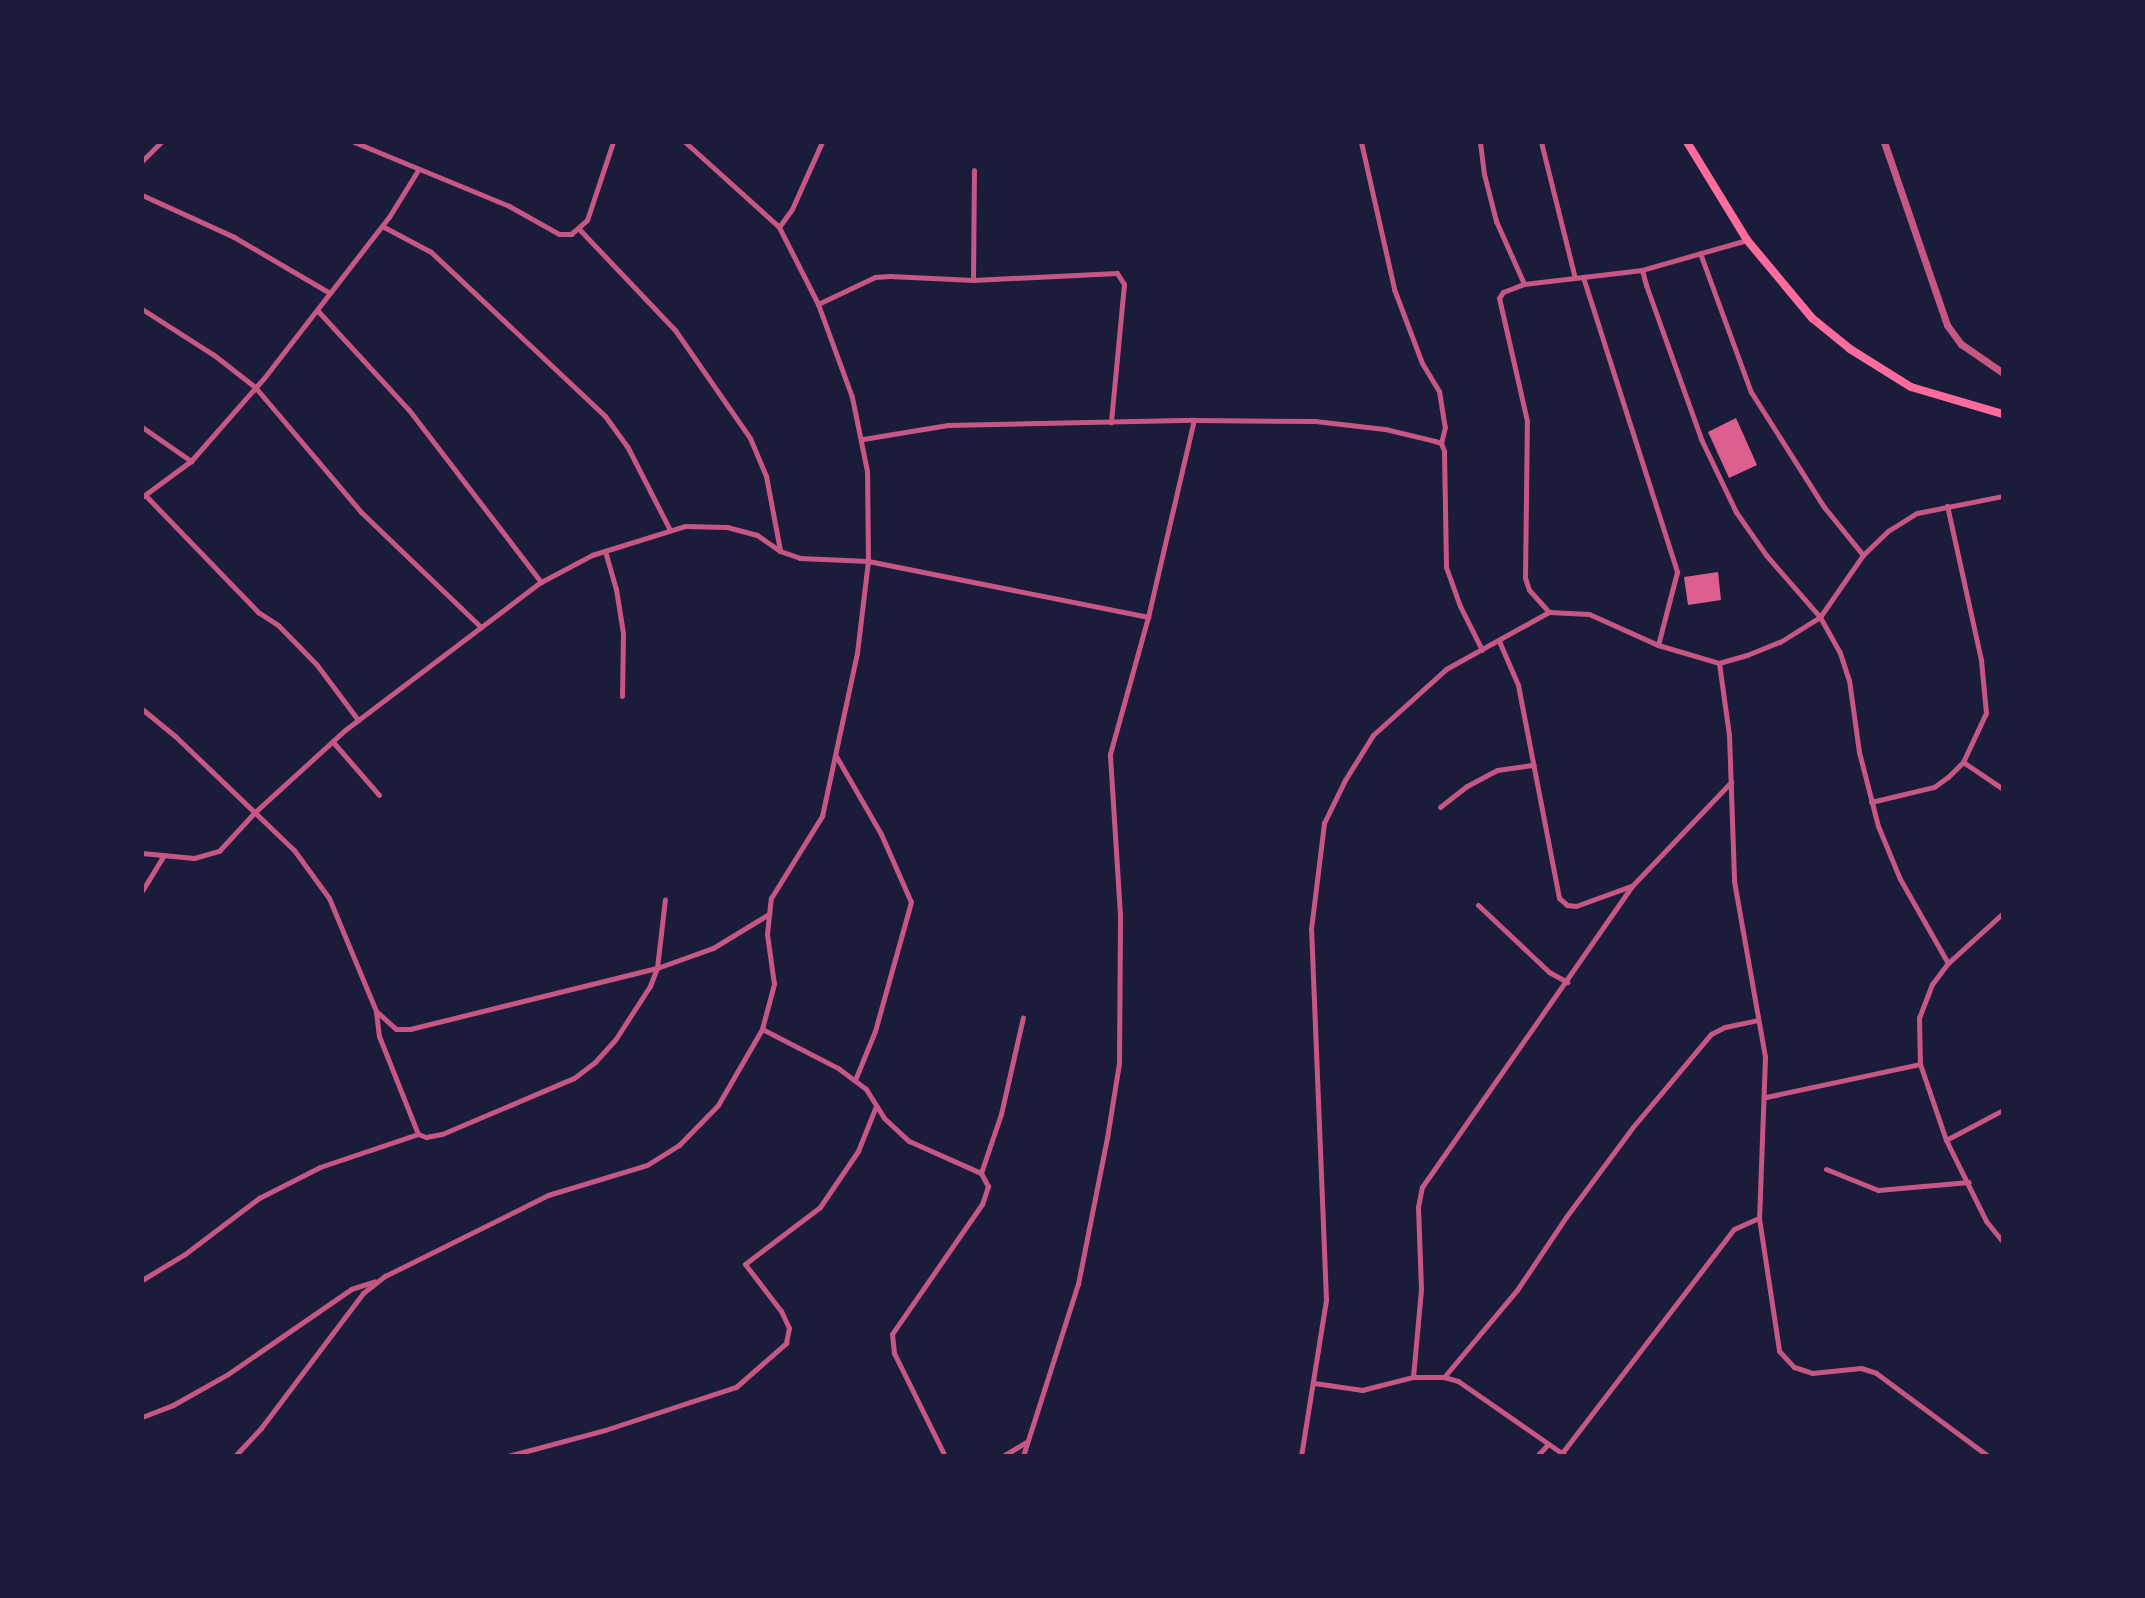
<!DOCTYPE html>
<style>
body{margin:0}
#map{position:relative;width:2145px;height:1598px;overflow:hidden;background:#1b1b3a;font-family:"Golos Text",sans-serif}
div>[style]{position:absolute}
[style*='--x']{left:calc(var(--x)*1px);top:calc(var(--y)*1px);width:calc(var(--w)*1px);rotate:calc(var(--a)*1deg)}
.building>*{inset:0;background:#dd5f8e}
.minor>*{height:5px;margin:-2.5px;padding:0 2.5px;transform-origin:2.5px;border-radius:2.5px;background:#c65784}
.tertiary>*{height:7px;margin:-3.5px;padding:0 3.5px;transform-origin:3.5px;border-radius:3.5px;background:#c65784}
.secondary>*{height:8px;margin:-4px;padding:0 4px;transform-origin:4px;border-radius:4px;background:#ff6b9d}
span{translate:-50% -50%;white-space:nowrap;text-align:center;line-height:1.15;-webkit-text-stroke:8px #1b1b3a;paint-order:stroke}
.frame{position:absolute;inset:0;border:144px solid #1b1b3a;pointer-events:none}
</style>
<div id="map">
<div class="building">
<i style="clip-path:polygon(1736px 418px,1757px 465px,1729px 478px,1708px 432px)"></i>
<i style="clip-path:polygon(1718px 572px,1721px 600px,1688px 605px,1684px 577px)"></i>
</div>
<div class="minor">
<i style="--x:354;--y:142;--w:168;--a:22.4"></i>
<i style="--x:509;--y:206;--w:57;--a:29.2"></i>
<i style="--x:559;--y:234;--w:12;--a:0"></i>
<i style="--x:571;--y:234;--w:21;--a:-41"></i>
<i style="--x:587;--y:220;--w:82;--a:-71.6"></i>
<i style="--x:685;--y:142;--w:127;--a:42.1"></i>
<i style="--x:1361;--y:142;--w:151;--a:77.3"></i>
<i style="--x:1394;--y:289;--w:79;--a:69.3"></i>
<i style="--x:1422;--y:363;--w:33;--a:59"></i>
<i style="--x:1439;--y:391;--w:36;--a:81"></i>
<i style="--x:1445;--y:427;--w:16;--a:104"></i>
<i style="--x:1480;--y:142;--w:32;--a:83"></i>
<i style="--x:1484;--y:174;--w:49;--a:75.7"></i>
<i style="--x:1496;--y:221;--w:69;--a:66"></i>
<i style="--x:1541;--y:142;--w:140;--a:76"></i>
<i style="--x:142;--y:161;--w:27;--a:-45"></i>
<i style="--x:142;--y:195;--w:101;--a:24.5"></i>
<i style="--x:234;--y:237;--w:111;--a:30.3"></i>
<i style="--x:382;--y:226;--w:55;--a:28"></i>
<i style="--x:431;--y:252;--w:239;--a:43.3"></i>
<i style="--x:605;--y:416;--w:37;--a:54"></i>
<i style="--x:627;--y:446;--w:94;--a:62.9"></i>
<i style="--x:579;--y:229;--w:139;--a:46.5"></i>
<i style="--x:675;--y:330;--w:131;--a:55.2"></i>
<i style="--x:750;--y:438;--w:41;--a:67.2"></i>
<i style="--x:766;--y:476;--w:75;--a:79.3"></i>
<i style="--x:1747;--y:240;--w:109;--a:164.1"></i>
<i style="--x:1642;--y:270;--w:16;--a:75"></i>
<i style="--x:1646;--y:285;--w:164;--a:70.3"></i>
<i style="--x:1701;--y:439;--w:81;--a:64.4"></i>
<i style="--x:1736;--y:512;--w:52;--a:55.1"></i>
<i style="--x:1766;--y:555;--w:82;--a:48.9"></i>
<i style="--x:1820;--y:617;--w:41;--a:60.9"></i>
<i style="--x:1840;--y:653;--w:28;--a:72"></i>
<i style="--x:1849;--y:680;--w:73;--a:82.1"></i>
<i style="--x:1859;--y:752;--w:76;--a:75.6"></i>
<i style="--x:1878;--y:826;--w:57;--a:67.5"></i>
<i style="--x:1900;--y:879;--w:97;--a:60.3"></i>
<i style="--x:1700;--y:253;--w:148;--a:69.9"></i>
<i style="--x:1751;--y:392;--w:136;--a:57.6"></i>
<i style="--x:1824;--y:507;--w:62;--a:50.9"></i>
<i style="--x:1583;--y:277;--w:310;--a:72.3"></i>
<i style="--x:1677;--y:572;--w:75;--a:104.6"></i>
<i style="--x:973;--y:280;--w:110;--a:-89.5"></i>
<i style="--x:818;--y:304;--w:63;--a:-25.3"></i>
<i style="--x:875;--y:277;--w:15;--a:-4"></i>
<i style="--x:890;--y:276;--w:83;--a:2.8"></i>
<i style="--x:973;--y:280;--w:144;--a:-2.8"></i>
<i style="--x:1117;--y:273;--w:13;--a:58"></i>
<i style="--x:1124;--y:284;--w:139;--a:95.4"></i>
<i style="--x:142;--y:309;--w:85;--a:32.6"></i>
<i style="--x:214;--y:355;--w:52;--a:38"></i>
<i style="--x:255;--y:387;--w:165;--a:49.7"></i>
<i style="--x:362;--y:513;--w:165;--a:43.8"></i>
<i style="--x:317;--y:310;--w:136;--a:47.4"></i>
<i style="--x:409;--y:410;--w:217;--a:52.5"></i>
<i style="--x:142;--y:427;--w:60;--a:34.8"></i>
<i style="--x:863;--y:439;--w:86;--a:-9.4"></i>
<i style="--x:948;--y:425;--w:246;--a:-1.2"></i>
<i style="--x:1194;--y:420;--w:121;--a:0.5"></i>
<i style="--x:1315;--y:421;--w:70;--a:6.5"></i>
<i style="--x:1385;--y:429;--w:51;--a:13.5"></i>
<i style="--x:1435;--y:441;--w:6;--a:18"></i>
<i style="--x:1441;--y:443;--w:9;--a:69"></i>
<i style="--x:1444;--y:451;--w:116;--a:89"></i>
<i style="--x:1446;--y:567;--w:41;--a:70.3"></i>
<i style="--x:1460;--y:606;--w:49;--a:63.4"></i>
<i style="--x:145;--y:495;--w:163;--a:46"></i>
<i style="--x:258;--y:612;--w:24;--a:33"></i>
<i style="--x:278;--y:625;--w:56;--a:45.7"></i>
<i style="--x:317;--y:665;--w:69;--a:53.3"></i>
<i style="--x:142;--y:497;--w:61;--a:-36.3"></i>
<i style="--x:191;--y:461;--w:111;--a:-48.7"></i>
<i style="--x:264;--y:378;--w:204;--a:-52.2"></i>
<i style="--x:389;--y:217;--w:55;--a:-58.3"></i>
<i style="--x:605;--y:551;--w:40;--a:74"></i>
<i style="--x:616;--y:589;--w:45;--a:81"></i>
<i style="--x:623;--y:633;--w:63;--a:90.9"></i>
<i style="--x:1549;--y:612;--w:30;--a:-132"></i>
<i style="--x:1529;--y:590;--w:13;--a:-108"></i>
<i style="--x:1525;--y:578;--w:157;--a:-89.3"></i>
<i style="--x:1527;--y:421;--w:126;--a:-102.8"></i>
<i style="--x:1499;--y:298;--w:7;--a:-56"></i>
<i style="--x:1503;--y:292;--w:22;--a:-21"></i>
<i style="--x:1524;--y:284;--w:119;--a:-6.8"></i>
<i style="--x:1499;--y:641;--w:48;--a:66.6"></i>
<i style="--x:1518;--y:685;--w:217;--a:79.1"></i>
<i style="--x:1559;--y:898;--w:11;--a:41"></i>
<i style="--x:1567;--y:905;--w:9;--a:6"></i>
<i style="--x:1576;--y:906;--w:59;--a:-20"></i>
<i style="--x:1719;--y:663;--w:73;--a:82.1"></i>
<i style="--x:1729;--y:735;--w:146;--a:88"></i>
<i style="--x:1734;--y:881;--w:179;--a:80"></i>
<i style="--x:1765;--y:1057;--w:161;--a:92.1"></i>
<i style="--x:1759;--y:1218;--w:134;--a:81.4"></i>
<i style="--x:1779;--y:1351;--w:22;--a:47"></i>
<i style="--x:1794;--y:1367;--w:19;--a:18"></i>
<i style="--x:1812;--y:1373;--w:49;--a:-5.8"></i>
<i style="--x:1861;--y:1368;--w:16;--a:18"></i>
<i style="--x:1876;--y:1373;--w:139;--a:36.5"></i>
<i style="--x:142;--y:709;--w:43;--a:39.3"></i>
<i style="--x:175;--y:736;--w:165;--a:43.8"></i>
<i style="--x:294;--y:850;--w:59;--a:53.9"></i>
<i style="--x:329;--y:898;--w:122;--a:67.4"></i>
<i style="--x:376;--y:1011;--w:27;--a:42"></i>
<i style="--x:396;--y:1029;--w:14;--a:0"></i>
<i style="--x:410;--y:1029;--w:254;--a:-13.9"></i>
<i style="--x:657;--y:968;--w:59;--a:-19.7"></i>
<i style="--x:713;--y:948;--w:66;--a:-31.3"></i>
<i style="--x:333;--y:742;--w:70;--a:49"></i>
<i style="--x:836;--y:756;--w:90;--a:60"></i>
<i style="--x:881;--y:834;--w:74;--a:66.2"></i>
<i style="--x:911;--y:902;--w:134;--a:105.6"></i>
<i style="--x:875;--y:1031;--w:53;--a:112.2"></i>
<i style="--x:1963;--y:762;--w:48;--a:34"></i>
<i style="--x:1871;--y:802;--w:65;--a:-13.4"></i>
<i style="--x:1934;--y:787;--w:17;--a:-36"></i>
<i style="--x:1948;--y:777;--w:21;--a:-45"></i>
<i style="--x:1963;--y:762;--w:54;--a:-64.9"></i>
<i style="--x:1986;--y:713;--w:53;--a:-95.4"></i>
<i style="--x:1981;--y:660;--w:158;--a:-102.4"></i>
<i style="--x:1440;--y:807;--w:34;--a:-38"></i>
<i style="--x:1467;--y:786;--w:34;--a:-28"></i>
<i style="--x:1497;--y:770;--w:37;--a:-8"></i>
<i style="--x:142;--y:853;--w:52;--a:5.5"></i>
<i style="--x:194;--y:858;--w:26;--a:-16"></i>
<i style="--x:219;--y:851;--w:52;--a:-47.4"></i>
<i style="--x:254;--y:813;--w:123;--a:-42.4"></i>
<i style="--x:345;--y:730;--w:246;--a:-37.1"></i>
<i style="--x:541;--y:582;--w:58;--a:-27.9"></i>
<i style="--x:592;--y:555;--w:97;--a:-17.3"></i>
<i style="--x:685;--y:526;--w:42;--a:1.4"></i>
<i style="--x:727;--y:527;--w:31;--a:15"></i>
<i style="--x:757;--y:535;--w:28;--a:35"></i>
<i style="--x:780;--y:551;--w:21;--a:19"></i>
<i style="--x:800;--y:558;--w:68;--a:2.5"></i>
<i style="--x:868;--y:561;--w:286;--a:11.3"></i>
<i style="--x:142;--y:891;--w:42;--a:-58.6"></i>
<i style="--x:1478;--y:905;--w:98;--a:43.3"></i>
<i style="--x:1549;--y:972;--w:21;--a:29"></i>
<i style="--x:2003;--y:913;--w:74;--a:137.7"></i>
<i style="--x:1948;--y:963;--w:26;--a:127"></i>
<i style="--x:1932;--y:984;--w:36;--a:111"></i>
<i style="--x:1919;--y:1018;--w:46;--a:88.8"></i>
<i style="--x:1920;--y:1064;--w:80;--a:71.1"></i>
<i style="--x:1946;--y:1140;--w:90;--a:63.7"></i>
<i style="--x:1986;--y:1221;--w:27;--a:51"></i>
<i style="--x:376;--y:1012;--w:24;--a:83"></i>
<i style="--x:379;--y:1036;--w:105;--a:68.3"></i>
<i style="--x:418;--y:1134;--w:9;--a:21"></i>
<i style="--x:426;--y:1137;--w:16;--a:-11"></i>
<i style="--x:442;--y:1134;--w:143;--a:-23"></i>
<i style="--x:574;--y:1078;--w:26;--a:-37"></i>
<i style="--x:595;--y:1062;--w:30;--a:-48"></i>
<i style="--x:615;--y:1040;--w:64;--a:-57.1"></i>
<i style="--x:650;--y:986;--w:19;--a:-69"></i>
<i style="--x:657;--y:968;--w:69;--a:-83.4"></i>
<i style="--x:762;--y:1029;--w:85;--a:27.2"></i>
<i style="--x:838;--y:1068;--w:35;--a:37"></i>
<i style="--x:866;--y:1089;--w:34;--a:58"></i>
<i style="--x:884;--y:1118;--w:34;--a:43"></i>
<i style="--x:909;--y:1141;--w:79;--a:24"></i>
<i style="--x:981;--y:1173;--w:15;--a:62"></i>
<i style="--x:988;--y:1186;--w:19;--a:108"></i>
<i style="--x:982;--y:1204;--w:158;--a:124.7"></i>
<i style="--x:892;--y:1334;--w:19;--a:84"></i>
<i style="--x:894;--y:1353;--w:115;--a:63.7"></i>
<i style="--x:1766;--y:1097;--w:157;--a:-12.1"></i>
<i style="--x:1946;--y:1140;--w:64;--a:-27.8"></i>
<i style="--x:1826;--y:1169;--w:56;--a:22"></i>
<i style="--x:1878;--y:1190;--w:91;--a:-5"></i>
<i style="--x:981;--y:1173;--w:62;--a:-71.3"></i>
<i style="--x:1001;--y:1114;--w:99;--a:-77.2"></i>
<i style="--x:142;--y:1280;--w:50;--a:-31.2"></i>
<i style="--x:185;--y:1254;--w:93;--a:-37.1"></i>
<i style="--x:259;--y:1198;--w:68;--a:-26.9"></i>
<i style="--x:320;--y:1167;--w:103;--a:-18.6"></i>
<i style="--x:1413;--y:1377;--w:88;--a:-84.8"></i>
<i style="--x:1421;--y:1289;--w:82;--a:-92.1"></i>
<i style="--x:1418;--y:1207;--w:20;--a:-79"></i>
<i style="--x:1422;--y:1187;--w:367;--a:-55.1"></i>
<i style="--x:1632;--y:886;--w:144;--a:-46.4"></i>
<i style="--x:1444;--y:1377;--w:114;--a:-50"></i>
<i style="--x:1517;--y:1290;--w:88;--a:-56.1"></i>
<i style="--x:1566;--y:1217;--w:111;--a:-53.4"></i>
<i style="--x:1632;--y:1128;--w:123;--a:-50"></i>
<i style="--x:1711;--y:1034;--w:16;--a:-27"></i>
<i style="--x:1725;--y:1027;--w:33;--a:-12"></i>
<i style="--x:1314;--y:1383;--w:49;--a:8.3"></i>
<i style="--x:1362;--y:1390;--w:53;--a:-14.3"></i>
<i style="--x:1413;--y:1377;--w:31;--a:0"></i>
<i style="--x:1444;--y:1377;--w:15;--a:16"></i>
<i style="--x:1458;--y:1381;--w:131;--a:34.8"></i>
<i style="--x:142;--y:1417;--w:33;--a:-21"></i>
<i style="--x:173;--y:1405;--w:63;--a:-29.4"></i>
<i style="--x:228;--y:1374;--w:150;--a:-34.6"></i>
<i style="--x:351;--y:1289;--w:25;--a:-18"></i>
<i style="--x:1562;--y:1453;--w:282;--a:-52.5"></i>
<i style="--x:1734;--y:1229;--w:27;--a:-24"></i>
<i style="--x:235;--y:1456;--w:38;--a:-47"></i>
<i style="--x:261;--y:1428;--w:169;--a:-52.9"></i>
<i style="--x:363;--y:1293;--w:28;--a:-38"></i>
<i style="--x:385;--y:1276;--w:182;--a:-26.4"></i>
<i style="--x:548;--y:1195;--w:103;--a:-16.9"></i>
<i style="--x:647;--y:1165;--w:38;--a:-32"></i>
<i style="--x:679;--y:1145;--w:56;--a:-45.7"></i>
<i style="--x:718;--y:1105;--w:88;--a:-59.9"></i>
<i style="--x:762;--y:1029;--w:47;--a:-75.1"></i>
<i style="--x:774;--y:984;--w:50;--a:-98"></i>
<i style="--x:767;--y:934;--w:36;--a:-84"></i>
<i style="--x:771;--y:898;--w:97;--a:-58.1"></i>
<i style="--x:822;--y:816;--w:167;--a:-77.9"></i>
<i style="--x:857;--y:653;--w:93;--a:-83.2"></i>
<i style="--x:868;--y:561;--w:90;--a:-90.6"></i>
<i style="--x:867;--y:471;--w:76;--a:-101.5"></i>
<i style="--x:852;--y:397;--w:99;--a:-110.1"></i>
<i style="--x:818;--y:304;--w:86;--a:-116.9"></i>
<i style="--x:779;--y:227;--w:22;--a:-54"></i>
<i style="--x:792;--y:209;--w:73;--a:-65.9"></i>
<i style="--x:508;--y:1456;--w:100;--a:-15"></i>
<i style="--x:605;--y:1430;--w:138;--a:-18.2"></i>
<i style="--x:736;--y:1387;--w:67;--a:-41.3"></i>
<i style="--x:786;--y:1343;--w:15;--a:-79"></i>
<i style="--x:789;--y:1328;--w:19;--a:-115"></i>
<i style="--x:781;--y:1311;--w:59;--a:-127.5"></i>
<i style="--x:745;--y:1264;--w:94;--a:-37.2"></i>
<i style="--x:820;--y:1207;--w:68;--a:-55.8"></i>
<i style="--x:858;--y:1151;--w:48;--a:-68.2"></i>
<i style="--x:1003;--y:1456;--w:27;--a:-31"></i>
<i style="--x:1023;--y:1456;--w:181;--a:-72.3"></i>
<i style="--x:1078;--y:1284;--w:149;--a:-78.8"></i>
<i style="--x:1107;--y:1138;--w:76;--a:-80.9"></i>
<i style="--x:1119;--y:1063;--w:148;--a:-89.6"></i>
<i style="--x:1120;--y:915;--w:161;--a:-93.6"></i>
<i style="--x:1110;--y:754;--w:142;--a:-74.5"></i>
<i style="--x:1148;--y:617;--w:202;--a:-76.9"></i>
<i style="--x:1301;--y:1456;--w:158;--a:-80.9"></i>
<i style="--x:1326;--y:1300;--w:371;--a:-92.3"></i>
<i style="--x:1311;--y:929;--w:107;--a:-83"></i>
<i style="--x:1324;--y:823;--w:48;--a:-64"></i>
<i style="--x:1345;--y:780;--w:53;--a:-58.1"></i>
<i style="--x:1373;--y:735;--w:98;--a:-42.1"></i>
<i style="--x:1446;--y:669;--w:118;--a:-29"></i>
<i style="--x:1549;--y:612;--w:40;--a:2.9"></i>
<i style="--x:1589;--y:614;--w:76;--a:24.2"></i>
<i style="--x:1658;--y:645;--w:64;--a:16.4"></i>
<i style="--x:1719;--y:663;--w:29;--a:-16"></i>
<i style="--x:1747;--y:655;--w:35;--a:-22"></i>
<i style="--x:1780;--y:642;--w:47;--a:-32"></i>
<i style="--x:1820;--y:617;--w:75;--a:-55.3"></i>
<i style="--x:1863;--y:555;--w:35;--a:-44"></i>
<i style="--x:1888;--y:531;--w:34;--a:-32"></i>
<i style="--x:1917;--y:513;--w:88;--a:-11.2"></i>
<i style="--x:1537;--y:1456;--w:16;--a:-47"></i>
</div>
<div class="tertiary">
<i style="--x:1884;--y:142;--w:194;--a:71"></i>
<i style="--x:1947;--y:325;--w:24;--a:54"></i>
<i style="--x:1961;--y:344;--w:51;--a:34.6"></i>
</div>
<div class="secondary">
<i style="--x:1687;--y:142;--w:115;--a:58.5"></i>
<i style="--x:1747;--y:240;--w:102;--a:50.2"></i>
<i style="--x:1812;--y:318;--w:49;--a:39.2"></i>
<i style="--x:1850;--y:349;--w:72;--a:31.9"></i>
<i style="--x:1911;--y:387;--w:96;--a:16.4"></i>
</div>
<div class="frame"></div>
</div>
